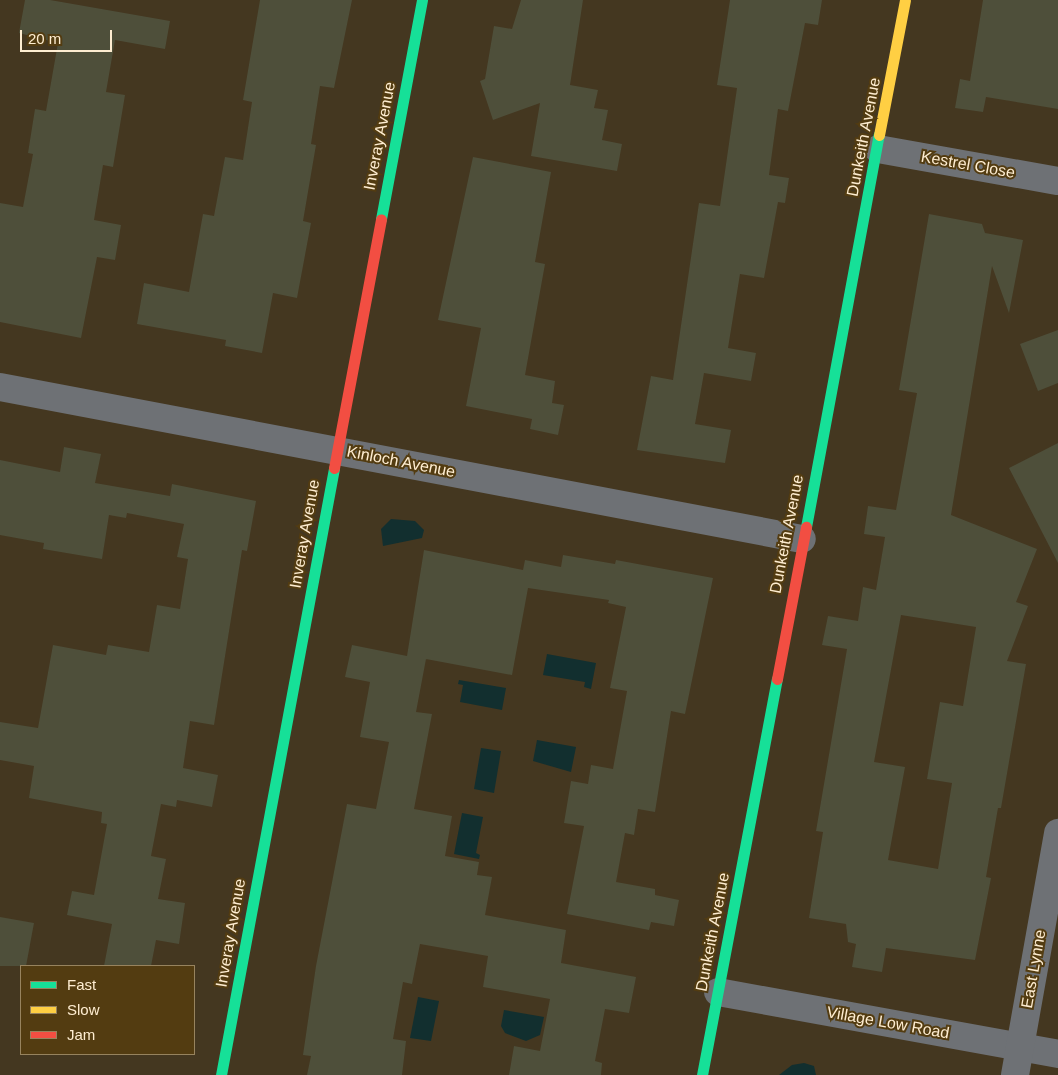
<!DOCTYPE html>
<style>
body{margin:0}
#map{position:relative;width:1058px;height:1075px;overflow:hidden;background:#443720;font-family:Helvetica,sans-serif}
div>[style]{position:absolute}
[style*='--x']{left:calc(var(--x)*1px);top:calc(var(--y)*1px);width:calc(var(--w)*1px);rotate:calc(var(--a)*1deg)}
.water>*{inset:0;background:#122f2f}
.building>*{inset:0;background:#4e4f3a}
.street>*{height:28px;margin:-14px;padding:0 14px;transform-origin:14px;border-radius:14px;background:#6e7175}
.fast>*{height:11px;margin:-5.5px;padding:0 5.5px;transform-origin:5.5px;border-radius:5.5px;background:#16e098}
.slow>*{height:11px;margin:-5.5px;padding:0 5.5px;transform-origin:5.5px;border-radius:5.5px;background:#ffcf43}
.jam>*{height:11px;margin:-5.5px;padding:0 5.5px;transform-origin:5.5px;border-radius:5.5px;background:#f24e42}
span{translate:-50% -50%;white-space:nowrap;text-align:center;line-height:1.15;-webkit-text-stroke:4px #533c11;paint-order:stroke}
.street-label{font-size:16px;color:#feedd1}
.legend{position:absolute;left:20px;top:965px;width:175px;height:90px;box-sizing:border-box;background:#533c11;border:1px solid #97835e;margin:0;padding:6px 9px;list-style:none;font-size:15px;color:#feedd1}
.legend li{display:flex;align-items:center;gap:10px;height:25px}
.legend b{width:25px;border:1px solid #97835e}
.scale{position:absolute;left:20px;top:30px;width:92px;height:22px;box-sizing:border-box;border:2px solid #feedd1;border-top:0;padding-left:6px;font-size:15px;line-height:18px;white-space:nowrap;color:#feedd1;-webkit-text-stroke:4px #533c11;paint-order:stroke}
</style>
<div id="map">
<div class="water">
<i style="clip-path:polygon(391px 519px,415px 521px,424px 530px,422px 538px,383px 546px,381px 529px)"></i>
<i style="clip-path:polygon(547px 654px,596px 663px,591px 689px,584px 687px,585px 682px,543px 675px)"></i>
<i style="clip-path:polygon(459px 680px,506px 688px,502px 710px,460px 702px,463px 685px,458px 684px)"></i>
<i style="clip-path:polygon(537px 740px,576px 747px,571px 772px,533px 761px)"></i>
<i style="clip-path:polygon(481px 748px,501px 751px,494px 793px,474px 789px)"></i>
<i style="clip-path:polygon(462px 813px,483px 817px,476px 853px,480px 855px,479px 859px,454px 854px)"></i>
<i style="clip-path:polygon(418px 997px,439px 1001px,431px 1041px,410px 1038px)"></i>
<i style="clip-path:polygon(504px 1010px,544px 1017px,540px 1035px,526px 1041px,505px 1033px,501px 1026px)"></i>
<i style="clip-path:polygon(804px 1063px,814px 1066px,816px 1075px,779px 1075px,792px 1065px)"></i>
</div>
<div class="building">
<i style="clip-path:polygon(25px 0,50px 0,170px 21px,165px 49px,115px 40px,106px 92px,125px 95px,113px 167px,103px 165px,94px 220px,121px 225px,115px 260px,97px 257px,81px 338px,0 322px,0 203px,23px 207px,33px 154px,28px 153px,35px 109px,46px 111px,58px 43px,19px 33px)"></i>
<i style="clip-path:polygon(260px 0,352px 0,334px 88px,320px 86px,311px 144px,316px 145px,303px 221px,311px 223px,297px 298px,273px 293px,262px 353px,225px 346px,226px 340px,137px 324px,144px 283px,189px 292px,203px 214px,214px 216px,225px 157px,243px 160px,252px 102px,243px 100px)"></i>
<i style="clip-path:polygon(521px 0,583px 0,570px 85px,598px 90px,594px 108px,608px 110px,602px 140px,622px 144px,617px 171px,531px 156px,540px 103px,493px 120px,480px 81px,485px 79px,494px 26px,512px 29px)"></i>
<i style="clip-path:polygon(730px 0,822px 0,818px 25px,805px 23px,788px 111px,778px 109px,769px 175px,789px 178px,785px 203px,778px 202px,764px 278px,740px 274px,728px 348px,756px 353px,751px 381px,704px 373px,695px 424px,731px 430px,725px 463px,637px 450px,651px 376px,673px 380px,699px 203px,720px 206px,737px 88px,717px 85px)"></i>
<i style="clip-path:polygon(983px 0,1058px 0,1058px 109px,986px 97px,983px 112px,955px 108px,960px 79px,970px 81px)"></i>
<i style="clip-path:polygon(473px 157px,551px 172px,535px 262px,545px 264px,525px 375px,555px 381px,552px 403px,564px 405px,558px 435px,530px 429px,532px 419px,466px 406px,481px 328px,438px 320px)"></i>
<i style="clip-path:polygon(evenodd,929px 214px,982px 224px,985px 233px,1023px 240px,1009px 313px,992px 266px,951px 515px,1037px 549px,1016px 602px,1028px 606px,1007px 661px,1026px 664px,1001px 808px,998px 808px,986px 877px,991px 878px,975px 960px,886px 948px,882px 972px,852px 967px,856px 944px,848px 942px,846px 924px,809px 918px,823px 832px,816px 831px,847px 649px,822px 645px,828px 616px,858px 621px,863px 587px,876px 590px,885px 537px,864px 534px,868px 506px,896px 510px,917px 393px,899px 390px,929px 214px,901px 615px,976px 627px,963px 706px,940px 702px,927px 779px,952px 783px,938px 869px,888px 860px,905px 767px,874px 762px,901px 615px)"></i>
<i style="clip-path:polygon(1058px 330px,1058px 383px,1038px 391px,1020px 344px)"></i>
<i style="clip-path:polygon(1058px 443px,1058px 563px,1009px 468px)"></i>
<i style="clip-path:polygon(64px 447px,101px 454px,95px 483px,170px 496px,172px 484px,256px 501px,247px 551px,242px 550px,214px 725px,190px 721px,183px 768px,218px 775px,212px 807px,177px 800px,176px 807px,161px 804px,151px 856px,166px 859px,158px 899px,185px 903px,179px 944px,156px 940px,151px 966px,104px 966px,112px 924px,67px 915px,72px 891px,94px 895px,107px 824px,101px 823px,102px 812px,29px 798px,34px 766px,0 760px,0 722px,38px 728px,53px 645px,106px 655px,108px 645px,149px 652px,157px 605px,180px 609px,188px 559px,177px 557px,184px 524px,127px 513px,126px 518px,109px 515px,102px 559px,43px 549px,44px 543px,0 535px,0 460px,60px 472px)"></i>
<i style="clip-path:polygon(424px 550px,523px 570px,525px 560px,561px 567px,563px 555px,615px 564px,616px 560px,713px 578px,685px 714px,671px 711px,655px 812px,638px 809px,634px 835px,625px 833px,616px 882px,655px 889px,655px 895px,679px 900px,674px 926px,651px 922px,649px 930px,567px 914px,584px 826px,564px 823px,571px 781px,588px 784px,591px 765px,613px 769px,627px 691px,610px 688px,626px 607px,608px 603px,609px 600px,528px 588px,512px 675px,410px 656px,426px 659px,416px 712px,432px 714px,414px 809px,452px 816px,445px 856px,479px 862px,477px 875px,492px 877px,485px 915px,566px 930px,561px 963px,636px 977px,629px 1013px,605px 1009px,595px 1061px,602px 1063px,601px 1075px,509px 1075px,514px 1046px,540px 1051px,550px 999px,483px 987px,488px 956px,420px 944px,412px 984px,403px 982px,393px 1039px,406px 1041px,402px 1075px,307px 1075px,311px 1056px,303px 1055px,316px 966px,347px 804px,376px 809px,389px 742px,360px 737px,370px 682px,345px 677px,352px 645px,407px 656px)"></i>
<i style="clip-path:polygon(0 917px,34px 923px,26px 966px,0 966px)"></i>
</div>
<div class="street">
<i style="--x:878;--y:149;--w:183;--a:10.1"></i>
<i style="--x:0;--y:387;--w:816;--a:10.73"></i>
<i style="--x:718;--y:992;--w:346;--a:10.3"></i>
<i style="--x:1015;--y:1075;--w:246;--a:-79.9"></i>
</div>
<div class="fast">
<i style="--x:381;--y:219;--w:223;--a:-79.4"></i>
<i style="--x:806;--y:527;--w:399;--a:-79.5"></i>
<i style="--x:221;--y:1075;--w:617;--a:-79.45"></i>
<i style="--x:702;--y:1075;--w:403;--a:-79.3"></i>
</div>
<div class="slow">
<i style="--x:879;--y:135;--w:137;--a:-79.1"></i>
</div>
<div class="jam">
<i style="--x:334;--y:468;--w:253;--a:-79.3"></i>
<i style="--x:777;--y:679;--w:155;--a:-79.2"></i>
</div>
<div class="street-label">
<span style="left:380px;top:136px;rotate:-79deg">Inveray Avenue</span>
<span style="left:864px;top:137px;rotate:-79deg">Dunkeith Avenue</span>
<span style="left:968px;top:165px;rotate:10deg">Kestrel Close</span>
<span style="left:401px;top:462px;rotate:11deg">Kinloch Avenue</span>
<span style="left:305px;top:534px;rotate:-80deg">Inveray Avenue</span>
<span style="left:787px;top:534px;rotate:-79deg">Dunkeith Avenue</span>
<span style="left:713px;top:932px;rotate:-79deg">Dunkeith Avenue</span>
<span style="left:231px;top:933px;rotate:-80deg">Inveray Avenue</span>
<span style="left:1034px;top:969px;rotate:-80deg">East Lynne</span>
<span style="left:888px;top:1023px;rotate:10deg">Village Low Road</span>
</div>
<ul class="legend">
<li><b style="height:6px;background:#16e098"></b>Fast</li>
<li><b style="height:6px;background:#ffcf43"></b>Slow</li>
<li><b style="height:6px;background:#f24e42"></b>Jam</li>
</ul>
<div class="scale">20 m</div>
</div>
